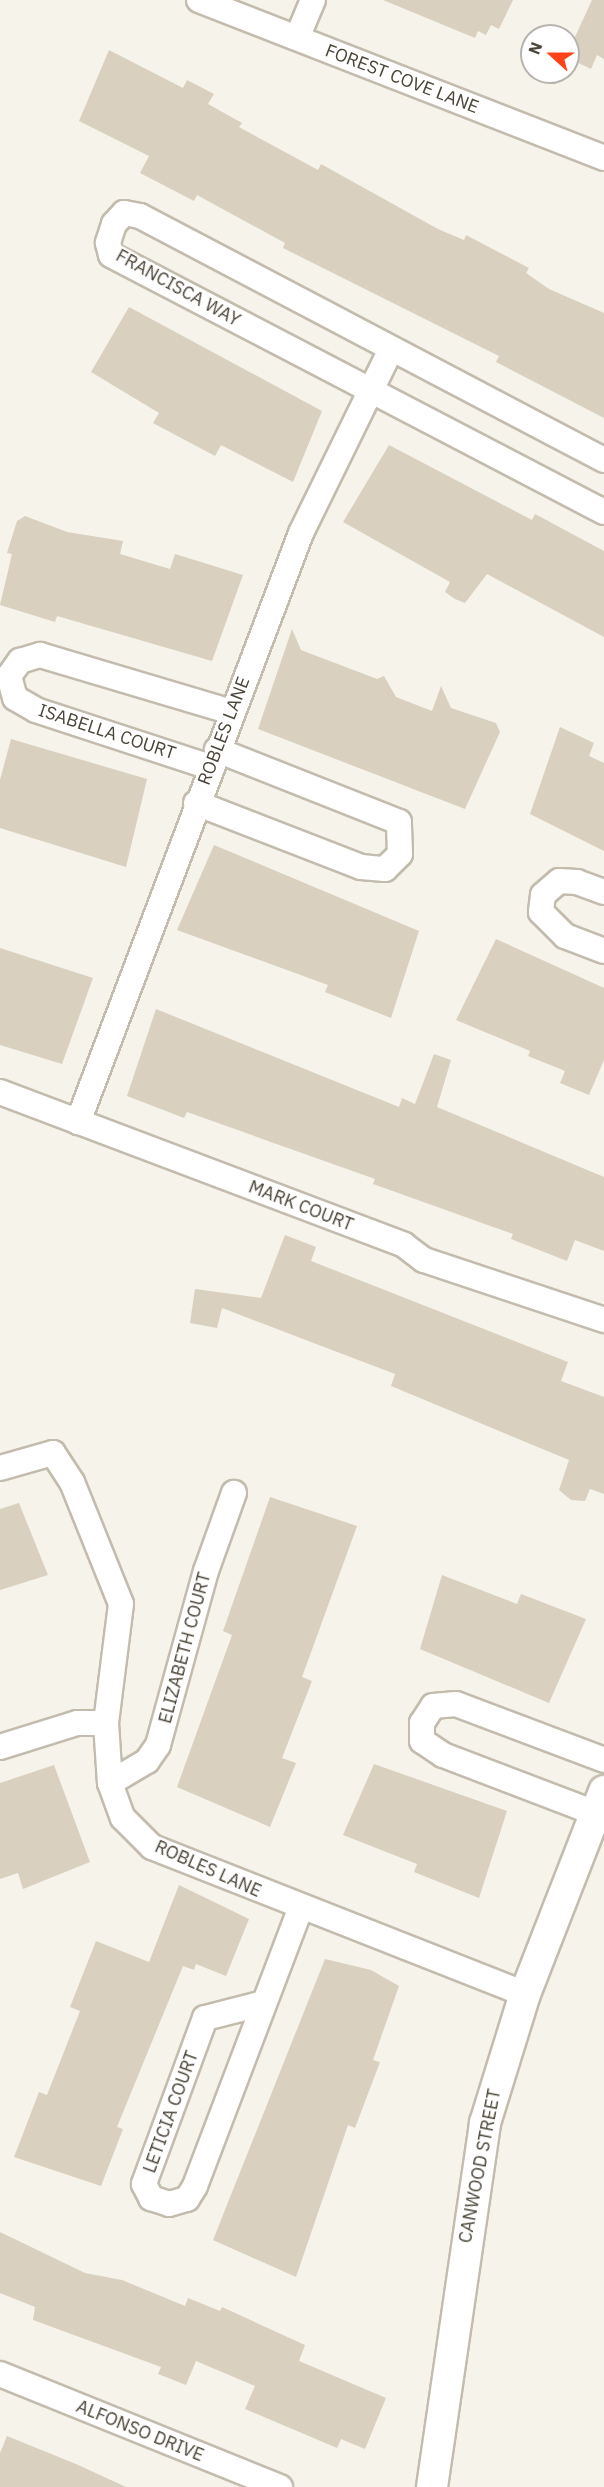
<!DOCTYPE html>
<style>
body{margin:0}
#map{position:relative;width:604px;height:2487px;overflow:hidden;background:#f6f3eb;font-family:"IBM Plex Sans",sans-serif}
div>[style]{position:absolute}
[style*='--x']{left:calc(var(--x)*1px);top:calc(var(--y)*1px);width:calc(var(--w)*1px);rotate:calc(var(--a)*1deg)}
.building>*{inset:0;background:#d9d0bf}
.roads{filter:drop-shadow(2px 0 #c3bcad) drop-shadow(-2px 0 #c3bcad) drop-shadow(0 2px #c3bcad) drop-shadow(0 -2px #c3bcad)}
.minor>*{height:24px;margin:-12px;padding:0 12px;transform-origin:12px;border-radius:12px;background:#fff}
.tertiary>*{height:30px;margin:-15px;padding:0 15px;transform-origin:15px;border-radius:15px;background:#fff}
span{translate:-50% -50%;white-space:nowrap;text-align:center;line-height:1.15;-webkit-text-stroke:4.5px #fff;paint-order:stroke}
.street-label{font-size:18px;color:#4b4438}
.north{position:absolute;left:520px;top:24px;width:60px;height:60px;box-sizing:border-box;background:#fff;border:2px solid #b7b4af;border-radius:50%;rotate:291deg;font-size:16px;font-weight:700;line-height:24px;text-align:center;color:#4b4438}
.north::after{content:'';display:block;margin:auto;width:21px;height:27px;background:#ff4319;clip-path:polygon(50% 0,100% 100%,50% 72%,0 100%)}
</style>
<div id="map">
<div class="building">
<i style="clip-path:polygon(383px 0,513px 0,499px 29px,491px 25px,486px 35px,478px 31px,475px 38px)"></i>
<i style="clip-path:polygon(592px 0,604px 0,604px 59px,597px 55px,591px 69px,568px 58px,568px 52px)"></i>
<i style="clip-path:polygon(109px 50px,183px 88px,187px 80px,214px 94px,208px 104px,242px 123px,239px 127px,318px 170px,321px 164px,438px 229px,464px 240px,466px 235px,529px 268px,526px 273px,549px 289px,604px 313px,604px 418px,496px 362px,499px 356px,283px 248px,285px 243px,197px 195px,194px 201px,140px 173px,149px 156px,79px 121px)"></i>
<i style="clip-path:polygon(129px 307px,322px 411px,293px 482px,221px 445px,215px 456px,153px 423px,159px 413px,91px 372px)"></i>
<i style="clip-path:polygon(389px 445px,532px 520px,535px 514px,604px 551px,604px 637px,487px 574px,465px 603px,455px 599px,445px 592px,450px 582px,343px 522px)"></i>
<i style="clip-path:polygon(25px 516px,67px 532px,123px 541px,120px 554px,170px 569px,175px 554px,243px 575px,212px 661px,57px 616px,55px 622px,0 605px,12px 554px,7px 553px,17px 521px)"></i>
<i style="clip-path:polygon(292px 629px,301px 650px,377px 679px,384px 676px,396px 697px,432px 711px,441px 686px,451px 708px,496px 723px,500px 732px,465px 809px,258px 729px)"></i>
<i style="clip-path:polygon(560px 727px,594px 743px,589px 756px,604px 763px,604px 851px,530px 814px)"></i>
<i style="clip-path:polygon(11px 739px,147px 779px,126px 867px,0 828px,0 780px)"></i>
<i style="clip-path:polygon(214px 845px,419px 931px,391px 1018px,325px 992px,328px 985px,177px 930px)"></i>
<i style="clip-path:polygon(496px 939px,604px 988px,604px 1060px,589px 1095px,560px 1083px,565px 1071px,528px 1056px,530px 1051px,456px 1020px)"></i>
<i style="clip-path:polygon(0 948px,93px 978px,62px 1064px,0 1045px)"></i>
<i style="clip-path:polygon(156px 1009px,399px 1107px,402px 1098px,415px 1104px,434px 1054px,451px 1060px,437px 1107px,604px 1177px,604px 1251px,575px 1240px,567px 1261px,511px 1239px,513px 1234px,373px 1184px,375px 1179px,187px 1112px,184px 1118px,127px 1096px)"></i>
<i style="clip-path:polygon(285px 1235px,316px 1247px,311px 1261px,568px 1362px,561px 1381px,604px 1397px,604px 1494px,590px 1489px,585px 1501px,571px 1500px,559px 1490px,569px 1460px,391px 1386px,395px 1374px,222px 1308px,217px 1328px,190px 1323px,195px 1289px,261px 1298px)"></i>
<i style="clip-path:polygon(270px 1497px,357px 1526px,302px 1677px,312px 1681px,282px 1758px,296px 1763px,270px 1827px,177px 1787px,232px 1635px,223px 1631px)"></i>
<i style="clip-path:polygon(19px 1503px,48px 1575px,0 1590px,0 1509px)"></i>
<i style="clip-path:polygon(442px 1575px,517px 1604px,521px 1594px,586px 1619px,549px 1703px,420px 1649px)"></i>
<i style="clip-path:polygon(374px 1764px,507px 1811px,479px 1898px,414px 1872px,417px 1864px,343px 1835px)"></i>
<i style="clip-path:polygon(54px 1765px,90px 1862px,23px 1889px,18px 1873px,0 1879px,0 1783px)"></i>
<i style="clip-path:polygon(179px 1885px,249px 1919px,226px 1976px,196px 1964px,194px 1970px,183px 1966px,117px 2127px,123px 2129px,101px 2186px,14px 2157px,39px 2092px,47px 2095px,80px 2011px,70px 2007px,96px 1941px,149px 1962px)"></i>
<i style="clip-path:polygon(325px 1959px,371px 1970px,399px 1986px,373px 2060px,380px 2062px,355px 2128px,348px 2125px,296px 2277px,213px 2240px)"></i>
<i style="clip-path:polygon(0 2232px,85px 2273px,122px 2280px,185px 2306px,188px 2298px,220px 2311px,222px 2307px,305px 2345px,299px 2361px,386px 2398px,365px 2449px,341px 2439px,337px 2448px,245px 2409px,255px 2386px,196px 2361px,186px 2385px,158px 2374px,161px 2367px,33px 2320px,35px 2307px,0 2293px)"></i>
<i style="clip-path:polygon(7px 2436px,76px 2464px,126px 2487px,0 2487px,0 2453px)"></i>
</div>
<div class="roads">
<div class="minor">
<i style="--x:199;--y:0;--w:435;--a:21.3"></i>
<i style="--x:297;--y:38;--w:41;--a:-67.2"></i>
<i style="--x:604;--y:460;--w:524;--a:-152.26"></i>
<i style="--x:140;--y:216;--w:16;--a:-169"></i>
<i style="--x:124;--y:213;--w:15;--a:132"></i>
<i style="--x:114;--y:224;--w:20;--a:108"></i>
<i style="--x:108;--y:243;--w:12;--a:76"></i>
<i style="--x:111;--y:255;--w:556;--a:27.53"></i>
<i style="--x:210;--y:767;--w:183;--a:-161.9"></i>
<i style="--x:36;--y:710;--w:24;--a:-150"></i>
<i style="--x:15;--y:698;--w:23;--a:-105"></i>
<i style="--x:9;--y:676;--w:19;--a:-54"></i>
<i style="--x:20;--y:661;--w:21;--a:-17"></i>
<i style="--x:40;--y:655;--w:199;--a:16.6"></i>
<i style="--x:196;--y:803;--w:177;--a:21.2"></i>
<i style="--x:361;--y:867;--w:24;--a:5"></i>
<i style="--x:385;--y:869;--w:21;--a:-45"></i>
<i style="--x:400;--y:854;--w:32;--a:-92"></i>
<i style="--x:399;--y:822;--w:196;--a:-158.4"></i>
<i style="--x:604;--y:892;--w:29;--a:-160"></i>
<i style="--x:577;--y:882;--w:18;--a:-177"></i>
<i style="--x:559;--y:881;--w:21;--a:139"></i>
<i style="--x:543;--y:895;--w:17;--a:97"></i>
<i style="--x:541;--y:912;--w:34;--a:45"></i>
<i style="--x:565;--y:936;--w:42;--a:21"></i>
<i style="--x:0;--y:1092;--w:432;--a:20.7"></i>
<i style="--x:404;--y:1245;--w:25;--a:37"></i>
<i style="--x:424;--y:1260;--w:190;--a:18.4"></i>
<i style="--x:78;--y:1122;--w:630;--a:-69.26"></i>
<i style="--x:301;--y:533;--w:205;--a:-63.9"></i>
<i style="--x:0;--y:1468;--w:55;--a:-15.8"></i>
<i style="--x:53;--y:1453;--w:35;--a:57"></i>
<i style="--x:72;--y:1482;--w:131;--a:68.1"></i>
<i style="--x:121;--y:1604;--w:120;--a:97.2"></i>
<i style="--x:106;--y:1723;--w:60;--a:86.2"></i>
<i style="--x:110;--y:1783;--w:37;--a:70"></i>
<i style="--x:123;--y:1818;--w:41;--a:45"></i>
<i style="--x:152;--y:1847;--w:401;--a:21.5"></i>
<i style="--x:0;--y:1747;--w:81;--a:-17.3"></i>
<i style="--x:77;--y:1723;--w:29;--a:0"></i>
<i style="--x:110;--y:1783;--w:43;--a:-30.7"></i>
<i style="--x:147;--y:1761;--w:19;--a:-55"></i>
<i style="--x:158;--y:1745;--w:180;--a:-74.6"></i>
<i style="--x:206;--y:1571;--w:83;--a:-70.3"></i>
<i style="--x:595;--y:1813;--w:163;--a:-159.1"></i>
<i style="--x:443;--y:1755;--w:25;--a:-146"></i>
<i style="--x:422;--y:1741;--w:18;--a:-90"></i>
<i style="--x:422;--y:1723;--w:20;--a:-57"></i>
<i style="--x:433;--y:1706;--w:23;--a:-5"></i>
<i style="--x:456;--y:1704;--w:158;--a:20.7"></i>
<i style="--x:264;--y:2003;--w:61;--a:165.7"></i>
<i style="--x:205;--y:2018;--w:177;--a:110.2"></i>
<i style="--x:144;--y:2184;--w:16;--a:63"></i>
<i style="--x:151;--y:2198;--w:19;--a:18"></i>
<i style="--x:169;--y:2204;--w:19;--a:-16"></i>
<i style="--x:187;--y:2199;--w:15;--a:-58"></i>
<i style="--x:195;--y:2186;--w:296;--a:-69.2"></i>
<i style="--x:0;--y:2374;--w:302;--a:22"></i>
</div>
<div class="tertiary">
<i style="--x:432;--y:2487;--w:368;--a:-81.7"></i>
<i style="--x:485;--y:2123;--w:135;--a:-72.8"></i>
<i style="--x:525;--y:1994;--w:218;--a:-68.7"></i>
</div>
</div>
<div class="street-label">
<span style="left:402px;top:79px;rotate:21deg">FOREST COVE LANE</span>
<span style="left:178px;top:288px;rotate:29deg">FRANCISCA WAY</span>
<span style="left:224px;top:731px;rotate:-69deg">ROBLES LANE</span>
<span style="left:107px;top:732px;rotate:18deg">ISABELLA COURT</span>
<span style="left:301px;top:1206px;rotate:21deg">MARK COURT</span>
<span style="left:185px;top:1648px;rotate:-75deg">ELIZABETH COURT</span>
<span style="left:208px;top:1869px;rotate:24deg">ROBLES LANE</span>
<span style="left:171px;top:2112px;rotate:-70deg">LETICIA COURT</span>
<span style="left:480px;top:2166px;rotate:-79deg">CANWOOD STREET</span>
<span style="left:140px;top:2431px;rotate:22deg">ALFONSO DRIVE</span>
</div>
<div class="north">N</div>
</div>
